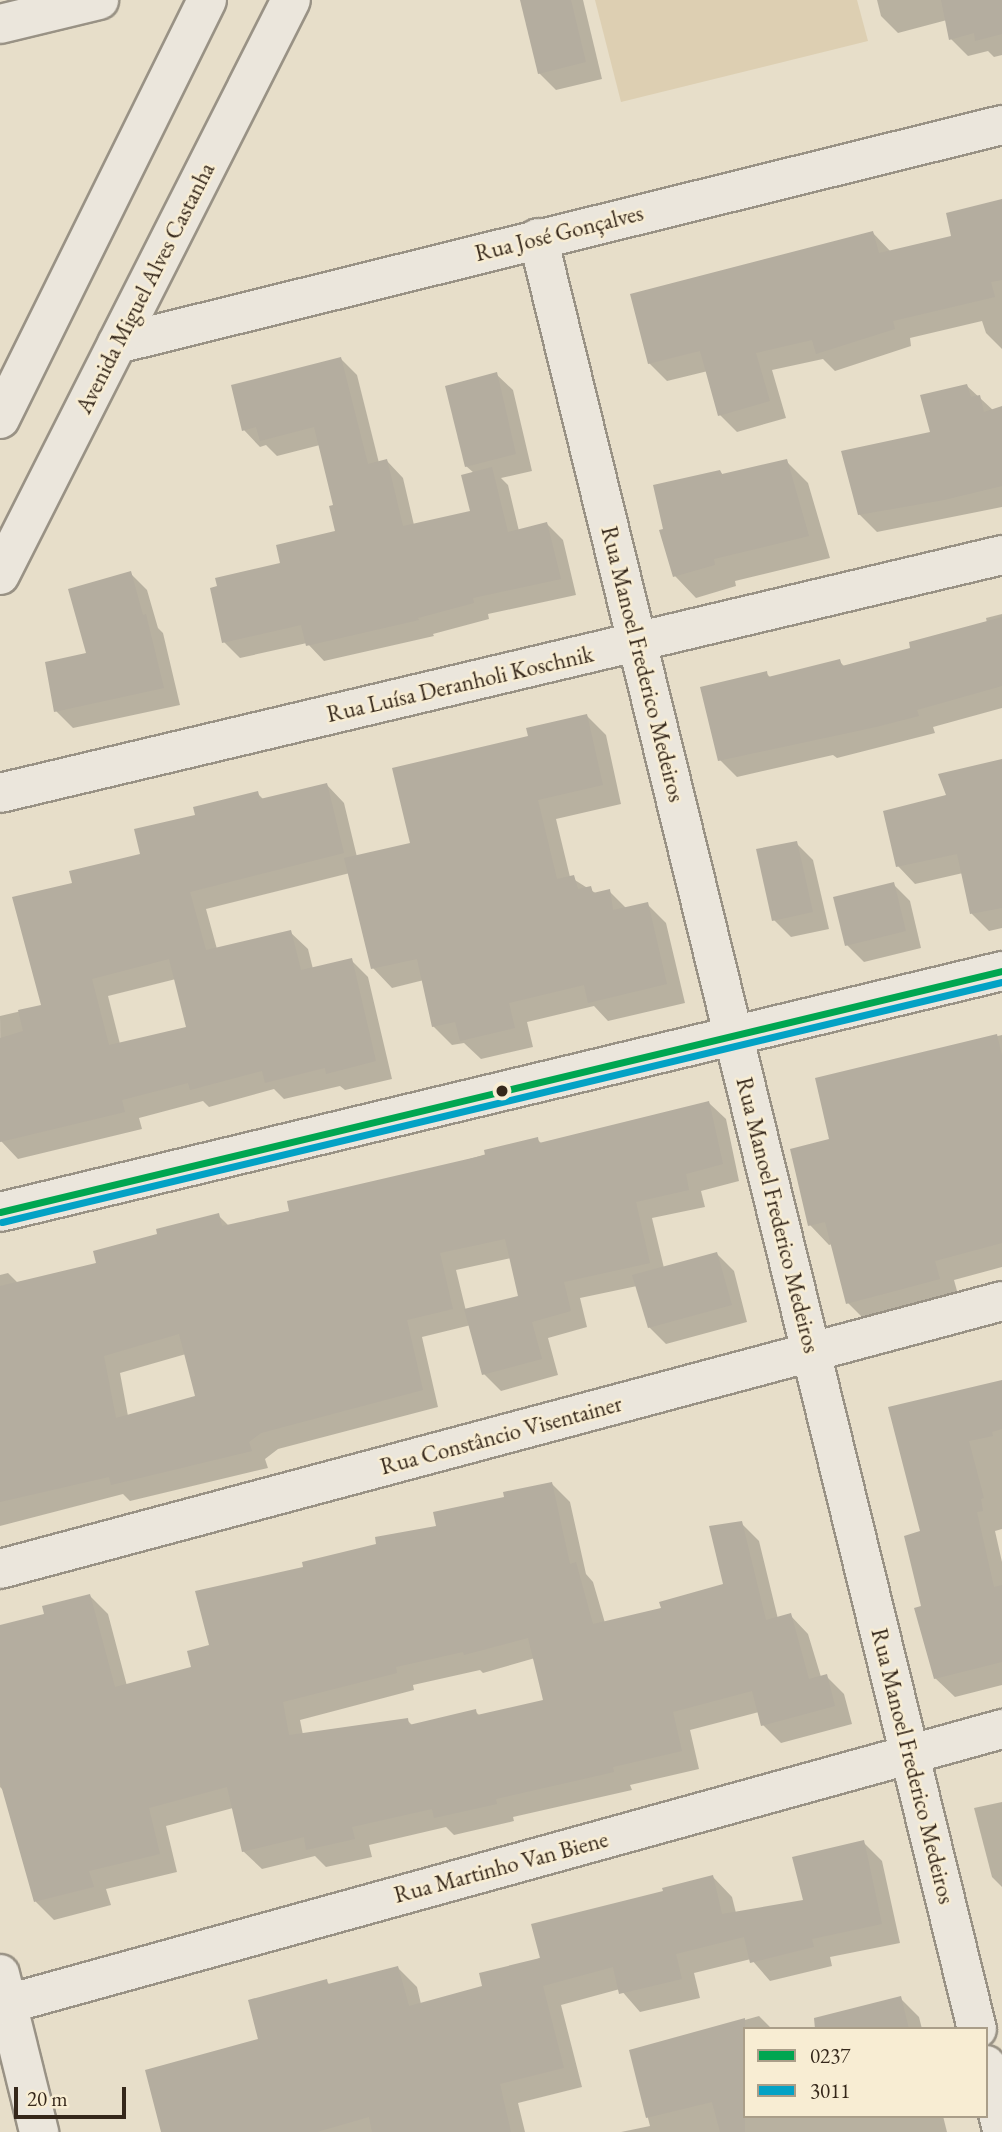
<!DOCTYPE html>
<meta charset="utf-8">
<style>
body{margin:0}
#map{position:relative;width:1002px;height:2132px;overflow:hidden;background:#e7dec9;font-family:"EB Garamond",serif}
div>[style]{position:absolute}
[style*='--x']{left:calc(var(--x)*1px);top:calc(var(--y)*1px);width:calc(var(--w)*1px);rotate:calc(var(--a)*1deg)}
.green>*{inset:0;background:#ddcfb2}
.shadow>*{inset:0;background:#0003}
.building>*{inset:0;background:#b4ad9f}
.roads{filter:drop-shadow(2px 0 #999285) drop-shadow(-2px 0 #999285) drop-shadow(0 2px #999285) drop-shadow(0 -2px #999285)}
.street>*{height:38px;margin:-19px;padding:0 19px;transform-origin:19px;border-radius:19px;background:#ebe6dc}
.secondary>*{height:38px;margin:-19px;padding:0 19px;transform-origin:19px;border-radius:19px;background:#ebe6dc}
.bus-1>*{height:7px;margin:-3.5px;padding:0 3.5px;transform-origin:3.5px;border-radius:3.5px;background:#00a651}
.bus-2>*{height:7px;margin:-3.5px;padding:0 3.5px;transform-origin:3.5px;border-radius:3.5px;background:#03a2c5}
.dots>*{width:19px;height:19px;translate:-50% -50%;box-sizing:border-box;border:4px solid #f8edd3;border-radius:50%}
span{translate:-50% -50%;white-space:nowrap;text-align:center;line-height:1.15;-webkit-text-stroke:5px #f8edd3;paint-order:stroke}
.street-label{font-size:23px;color:#35271a}
.legend{position:absolute;left:743px;top:2027px;width:245px;height:91px;box-sizing:border-box;background:#f8edd3;border:2px solid #aa9e89;margin:0;padding:9px 12px;list-style:none;font-size:21px;color:#35271a}
.legend li{display:flex;align-items:center;gap:14px;height:35px}
.legend b{width:35px;border:2px solid #aa9e89}
.scale{position:absolute;left:14px;top:2087px;width:112px;height:32px;box-sizing:border-box;border:4px solid #35271a;border-top:0;padding-left:9px;font-size:21px;line-height:24px;white-space:nowrap;color:#35271a;-webkit-text-stroke:5px #f8edd3;paint-order:stroke}
</style>
<div id="map">
<div class="green">
<i style="clip-path:polygon(595px 0,857px 0,868px 41px,621px 102px)"></i>
</div>
<div class="shadow">
<i style="clip-path:polygon(522px 0,583px 0,602px 79px,556px 90px,539px 73px)"></i>
<i style="clip-path:polygon(877px 0,1002px 0,1002px 55px,994px 57px,988px 51px,968px 56px,951px 39px,947px 20px,898px 33px,881px 16px)"></i>
<i style="clip-path:polygon(1002px 201px,1002px 349px,986px 333px,982px 321px,910px 338px,911px 346px,835px 371px,823px 359px,772px 370px,786px 418px,737px 432px,720px 415px,708px 371px,667px 381px,649px 363px,873px 233px,891px 252px,953px 237px)"></i>
<i style="clip-path:polygon(341px 359px,357px 375px,379px 463px,387px 461px,403px 478px,414px 525px,472px 512px,474px 473px,466px 466px,496px 374px,513px 390px,532px 471px,501px 478px,508px 485px,519px 531px,547px 524px,563px 540px,576px 595px,488px 614px,489px 619px,433px 634px,434px 636px,324px 661px,307px 643px,240px 658px,224px 642px,282px 564px,337px 532px,336px 507px,320px 445px,277px 456px,266px 445px,260px 447px,244px 430px)"></i>
<i style="clip-path:polygon(967px 386px,994px 411px,1002px 408px,1002px 507px,877px 532px,859px 514px,932px 434px)"></i>
<i style="clip-path:polygon(786px 461px,808px 483px,830px 558px,735px 581px,736px 586px,696px 598px,675px 576px,720px 472px,724px 476px)"></i>
<i style="clip-path:polygon(130px 573px,147px 590px,158px 628px,163px 633px,180px 705px,73px 728px,56px 711px)"></i>
<i style="clip-path:polygon(1002px 614px,1002px 708px,933px 727px,935px 733px,837px 758px,833px 755px,737px 777px,720px 760px,766px 673px,771px 678px,839px 661px,845px 667px,912px 649px,987px 623px,986px 618px)"></i>
<i style="clip-path:polygon(evenodd,587px 716px,606px 735px,621px 804px,556px 819px,570px 877px,597px 894px,609px 891px,627px 909px,647px 904px,666px 923px,685px 1003px,608px 1021px,594px 1006px,527px 1022px,533px 1047px,481px 1059px,464px 1043px,452px 1045px,433px 1026px,424px 980px,392px 988px,373px 968px,350px 873px,206px 909px,217px 949px,290px 932px,308px 949px,313px 969px,351px 960px,368px 977px,392px 1079px,345px 1090px,340px 1086px,284px 1099px,274px 1089px,209px 1107px,203px 1101px,139px 1118px,142px 1129px,18px 1159px,1px 1141px,0 1016px,43px 1006px,74px 884px,142px 855px,197px 816px,257px 793px,264px 800px,327px 785px,344px 803px,357px 857px,412px 844px,530px 737px,587px 716px,176px 979px,188px 1028px,120px 1044px,108px 996px,176px 979px)"></i>
<i style="clip-path:polygon(1002px 761px,1002px 928px,989px 931px,972px 914px,963px 873px,915px 884px,898px 866px,949px 797px)"></i>
<i style="clip-path:polygon(796px 843px,813px 860px,829px 929px,791px 937px,774px 920px)"></i>
<i style="clip-path:polygon(893px 884px,910px 901px,921px 948px,864px 962px,847px 945px)"></i>
<i style="clip-path:polygon(1002px 1035px,1002px 1267px,954px 1280px,959px 1298px,868px 1323px,848px 1303px,832px 1244px,829px 1245px,810px 1225px,831px 1141px,817px 1079px)"></i>
<i style="clip-path:polygon(evenodd,709px 1103px,726px 1119px,739px 1181px,701px 1191px,705px 1207px,652px 1218px,664px 1268px,717px 1254px,734px 1271px,747px 1322px,666px 1344px,649px 1327px,637px 1286px,580px 1298px,587px 1327px,548px 1338px,558px 1375px,501px 1391px,484px 1374px,471px 1325px,422px 1337px,438px 1407px,278px 1449px,265px 1459px,268px 1468px,130px 1501px,123px 1494px,0 1526px,0 1275px,8px 1273px,18px 1283px,98px 1265px,159px 1235px,218px 1215px,229px 1226px,291px 1212px,537px 1139px,542px 1144px,709px 1103px,511px 1258px,520px 1297px,466px 1311px,456px 1270px,511px 1258px,709px 1103px,186px 1354px,197px 1398px,128px 1416px,120px 1373px,186px 1354px)"></i>
<i style="clip-path:polygon(1002px 1384px,1002px 1529px,995px 1531px,1002px 1562px,1002px 1685px,955px 1697px,935px 1678px,923px 1607px,922px 1533px,890px 1408px)"></i>
<i style="clip-path:polygon(evenodd,552px 1484px,570px 1502px,586px 1574px,593px 1582px,605px 1623px,663px 1609px,725px 1586px,741px 1523px,759px 1541px,778px 1619px,790px 1615px,808px 1634px,821px 1677px,826px 1676px,844px 1694px,852px 1724px,781px 1743px,763px 1725px,759px 1712px,690px 1730px,699px 1769px,630px 1785px,632px 1790px,513px 1817px,514px 1821px,454px 1835px,446px 1827px,369px 1845px,372px 1857px,326px 1867px,315px 1856px,262px 1869px,243px 1851px,233px 1808px,166px 1826px,177px 1872px,106px 1889px,111px 1905px,54px 1920px,36px 1902px,4px 1791px,0 1787px,0 1627px,46px 1615px,90px 1596px,108px 1614px,127px 1686px,193px 1668px,211px 1646px,305px 1568px,438px 1527px,507px 1498px,552px 1484px,535px 1658px,545px 1702px,480px 1716px,475px 1711px,413px 1726px,407px 1720px,303px 1735px,300px 1720px,414px 1690px,413px 1685px,480px 1670px,483px 1673px,535px 1658px)"></i>
<i style="clip-path:polygon(1002px 1802px,1002px 1887px,992px 1877px,974px 1808px)"></i>
<i style="clip-path:polygon(863px 1842px,882px 1861px,900px 1943px,830px 1957px,832px 1966px,770px 1981px,751px 1959px,694px 1973px,700px 1998px,640px 2012px,620px 1989px,561px 2005px,582px 2087px,518px 2103px,525px 2132px,163px 2132px,326px 1981px,330px 1985px,398px 1968px,417px 1987px,421px 2004px,484px 1987px,665px 1892px,713px 1877px,732px 1897px,736px 1913px,805px 1901px)"></i>
<i style="clip-path:polygon(900px 1998px,919px 2017px,922px 2029px,835px 2029px)"></i>
<i style="clip-path:polygon(759px 2016px,772px 2029px,745px 2029px,745px 2116px,943px 2116px,947px 2132px,621px 2132px,650px 2126px,631px 2052px)"></i>
</div>
<div class="building">
<i style="clip-path:polygon(520px 0,571px 0,586px 62px,538px 74px)"></i>
<i style="clip-path:polygon(941px 0,1002px 0,1002px 34px,975px 41px,974px 33px,949px 40px)"></i>
<i style="clip-path:polygon(1002px 199px,1002px 280px,991px 282px,995px 297px,893px 321px,895px 329px,816px 354px,812px 340px,756px 353px,770px 401px,718px 416px,700px 351px,648px 364px,630px 294px,873px 231px,879px 253px,951px 236px,946px 213px)"></i>
<i style="clip-path:polygon(341px 357px,368px 464px,387px 459px,403px 526px,470px 511px,461px 475px,492px 467px,508px 532px,547px 522px,561px 579px,473px 598px,474px 603px,418px 618px,419px 620px,306px 646px,301px 625px,222px 643px,210px 588px,217px 586px,215px 578px,280px 563px,276px 545px,335px 531px,329px 506px,333px 505px,314px 427px,260px 441px,256px 427px,242px 431px,231px 385px)"></i>
<i style="clip-path:polygon(497px 372px,516px 454px,465px 467px,445px 386px)"></i>
<i style="clip-path:polygon(967px 384px,971px 397px,980px 395px,984px 412px,1002px 406px,1002px 486px,944px 500px,858px 515px,841px 451px,930px 432px,920px 395px)"></i>
<i style="clip-path:polygon(787px 459px,809px 536px,714px 559px,715px 565px,673px 577px,659px 530px,663px 529px,653px 485px,720px 470px,722px 474px)"></i>
<i style="clip-path:polygon(131px 571px,143px 615px,146px 614px,164px 688px,54px 712px,45px 662px,86px 653px,68px 589px)"></i>
<i style="clip-path:polygon(1002px 617px,1002px 686px,917px 710px,919px 716px,876px 727px,718px 761px,700px 687px,767px 671px,768px 677px,840px 659px,842px 666px,910px 648px,909px 642px)"></i>
<i style="clip-path:polygon(587px 714px,603px 785px,538px 800px,557px 879px,574px 875px,578px 889px,591px 886px,593px 893px,610px 889px,613px 910px,648px 902px,667px 984px,588px 1003px,584px 985px,509px 1003px,515px 1028px,460px 1041px,455px 1022px,432px 1027px,417px 959px,371px 969px,344px 858px,410px 843px,392px 768px,528px 736px,526px 728px)"></i>
<i style="clip-path:polygon(1002px 759px,1002px 908px,970px 914px,957px 854px,896px 867px,883px 811px,946px 795px,938px 774px)"></i>
<i style="clip-path:polygon(evenodd,327px 783px,344px 853px,190px 892px,206px 950px,291px 930px,301px 970px,352px 958px,376px 1061px,326px 1074px,325px 1068px,265px 1083px,262px 1071px,190px 1090px,188px 1083px,122px 1100px,125px 1112px,0 1142px,0 1038px,23px 1031px,18px 1010px,41px 1005px,12px 897px,72px 883px,69px 871px,140px 854px,134px 829px,195px 815px,193px 807px,258px 791px,260px 799px,327px 783px,169px 959px,186px 1027px,109px 1045px,92px 979px,169px 959px)"></i>
<i style="clip-path:polygon(797px 841px,813px 912px,772px 921px,756px 849px)"></i>
<i style="clip-path:polygon(894px 882px,906px 931px,845px 946px,833px 897px)"></i>
<i style="clip-path:polygon(997px 1034px,1002px 1056px,1002px 1243px,935px 1261px,940px 1279px,846px 1304px,825px 1222px,808px 1226px,790px 1149px,829px 1139px,815px 1078px)"></i>
<i style="clip-path:polygon(evenodd,709px 1101px,723px 1164px,686px 1174px,689px 1190px,636px 1202px,650px 1263px,564px 1282px,571px 1311px,532px 1322px,542px 1359px,482px 1375px,464px 1309px,518px 1296px,505px 1239px,440px 1253px,453px 1309px,407px 1320px,423px 1390px,261px 1433px,249px 1442px,252px 1451px,111px 1485px,109px 1477px,0 1502px,0 1286px,96px 1263px,93px 1251px,157px 1234px,156px 1229px,219px 1213px,222px 1226px,289px 1211px,287px 1201px,485px 1155px,484px 1150px,538px 1137px,539px 1143px,709px 1101px,179px 1334px,195px 1396px,116px 1418px,104px 1356px,179px 1334px)"></i>
<i style="clip-path:polygon(717px 1252px,732px 1305px,648px 1328px,632px 1275px)"></i>
<i style="clip-path:polygon(1002px 1380px,1002px 1429px,992px 1432px,993px 1436px,969px 1441px,984px 1498px,981px 1499px,983px 1511px,977px 1512px,994px 1587px,1002px 1585px,1002px 1662px,934px 1679px,914px 1608px,921px 1606px,904px 1536px,920px 1531px,888px 1407px)"></i>
<i style="clip-path:polygon(evenodd,552px 1482px,570px 1564px,576px 1562px,593px 1624px,661px 1608px,659px 1602px,723px 1584px,709px 1526px,742px 1521px,766px 1620px,791px 1613px,809px 1679px,827px 1674px,835px 1706px,761px 1726px,752px 1691px,673px 1712px,682px 1751px,613px 1767px,614px 1772px,496px 1799px,497px 1804px,434px 1818px,432px 1809px,352px 1827px,355px 1839px,306px 1850px,304px 1837px,242px 1852px,227px 1787px,149px 1808px,160px 1854px,89px 1871px,94px 1887px,34px 1902px,0 1782px,0 1625px,44px 1614px,42px 1606px,90px 1594px,115px 1687px,191px 1667px,187px 1651px,209px 1645px,195px 1591px,303px 1567px,302px 1562px,376px 1544px,375px 1537px,436px 1526px,433px 1512px,504px 1497px,503px 1492px,552px 1482px,528px 1638px,543px 1700px,477px 1715px,476px 1709px,409px 1725px,408px 1718px,289px 1735px,283px 1702px,397px 1673px,396px 1667px,463px 1652px,464px 1655px,528px 1638px)"></i>
<i style="clip-path:polygon(864px 1840px,882px 1924px,812px 1939px,814px 1947px,750px 1963px,744px 1937px,676px 1954px,682px 1979px,619px 1994px,613px 1967px,543px 1986px,564px 2068px,500px 2084px,511px 2132px,372px 2132px,369px 2117px,317px 2132px,161px 2132px,145px 2070px,258px 2039px,248px 2000px,327px 1979px,328px 1984px,398px 1966px,409px 2006px,482px 1986px,479px 1973px,540px 1958px,531px 1924px,663px 1891px,662px 1888px,713px 1875px,722px 1914px,803px 1900px,792px 1857px)"></i>
<i style="clip-path:polygon(901px 1996px,909px 2029px,815px 2029px,814px 2018px)"></i>
<i style="clip-path:polygon(745px 2018px,745px 2132px,720px 2132px,712px 2102px,646px 2118px,629px 2050px)"></i>
</div>
<div class="roads">
<div class="street">
<i style="--x:0;--y:24;--w:102;--a:-13.6"></i>
<i style="--x:538;--y:238;--w:1844;--a:76.23"></i>
<i style="--x:117;--y:344;--w:912;--a:-13.9"></i>
<i style="--x:0;--y:419;--w:467;--a:-63.7"></i>
<i style="--x:0;--y:575;--w:644;--a:-63.16"></i>
<i style="--x:0;--y:793;--w:1030;--a:-13.36"></i>
<i style="--x:0;--y:1569;--w:1037;--a:-14.97"></i>
<i style="--x:0;--y:1974;--w:163;--a:76.1"></i>
<i style="--x:986;--y:2065;--w:67;--a:76.2"></i>
</div>
<div class="secondary">
<i style="--x:0;--y:1212;--w:1031;--a:-13.52"></i>
<i style="--x:0;--y:2006;--w:1040;--a:-15.45"></i>
</div>
</div>
<div class="bus-1">
<i style="--x:0;--y:1212;--w:1031;--a:-13.52"></i>
</div>
<div class="bus-2">
<i style="--x:2;--y:1222;--w:1028;--a:-13.5"></i>
</div>
<div class="dots">
<i style="left:502px;top:1091px;background:#35271a"></i>
</div>
<div class="street-label">
<span style="left:559px;top:233px;rotate:-14deg">Rua José Gonçalves</span>
<span style="left:145px;top:288px;rotate:-63deg">Avenida Miguel Alves Castanha</span>
<span style="left:643px;top:664px;rotate:76deg">Rua Manoel Frederico Medeiros</span>
<span style="left:460px;top:684px;rotate:-13deg">Rua Luísa Deranholi Koschnik</span>
<span style="left:778px;top:1215px;rotate:76deg">Rua Manoel Frederico Medeiros</span>
<span style="left:501px;top:1435px;rotate:-15deg">Rua Constâncio Visentainer</span>
<span style="left:913px;top:1766px;rotate:76deg">Rua Manoel Frederico Medeiros</span>
<span style="left:501px;top:1867px;rotate:-15deg">Rua Martinho Van Biene</span>
</div>
<ul class="legend">
<li><b style="height:9px;background:#00a651"></b>0237</li>
<li><b style="height:9px;background:#03a2c5"></b>3011</li>
</ul>
<div class="scale">20 m</div>
</div>
